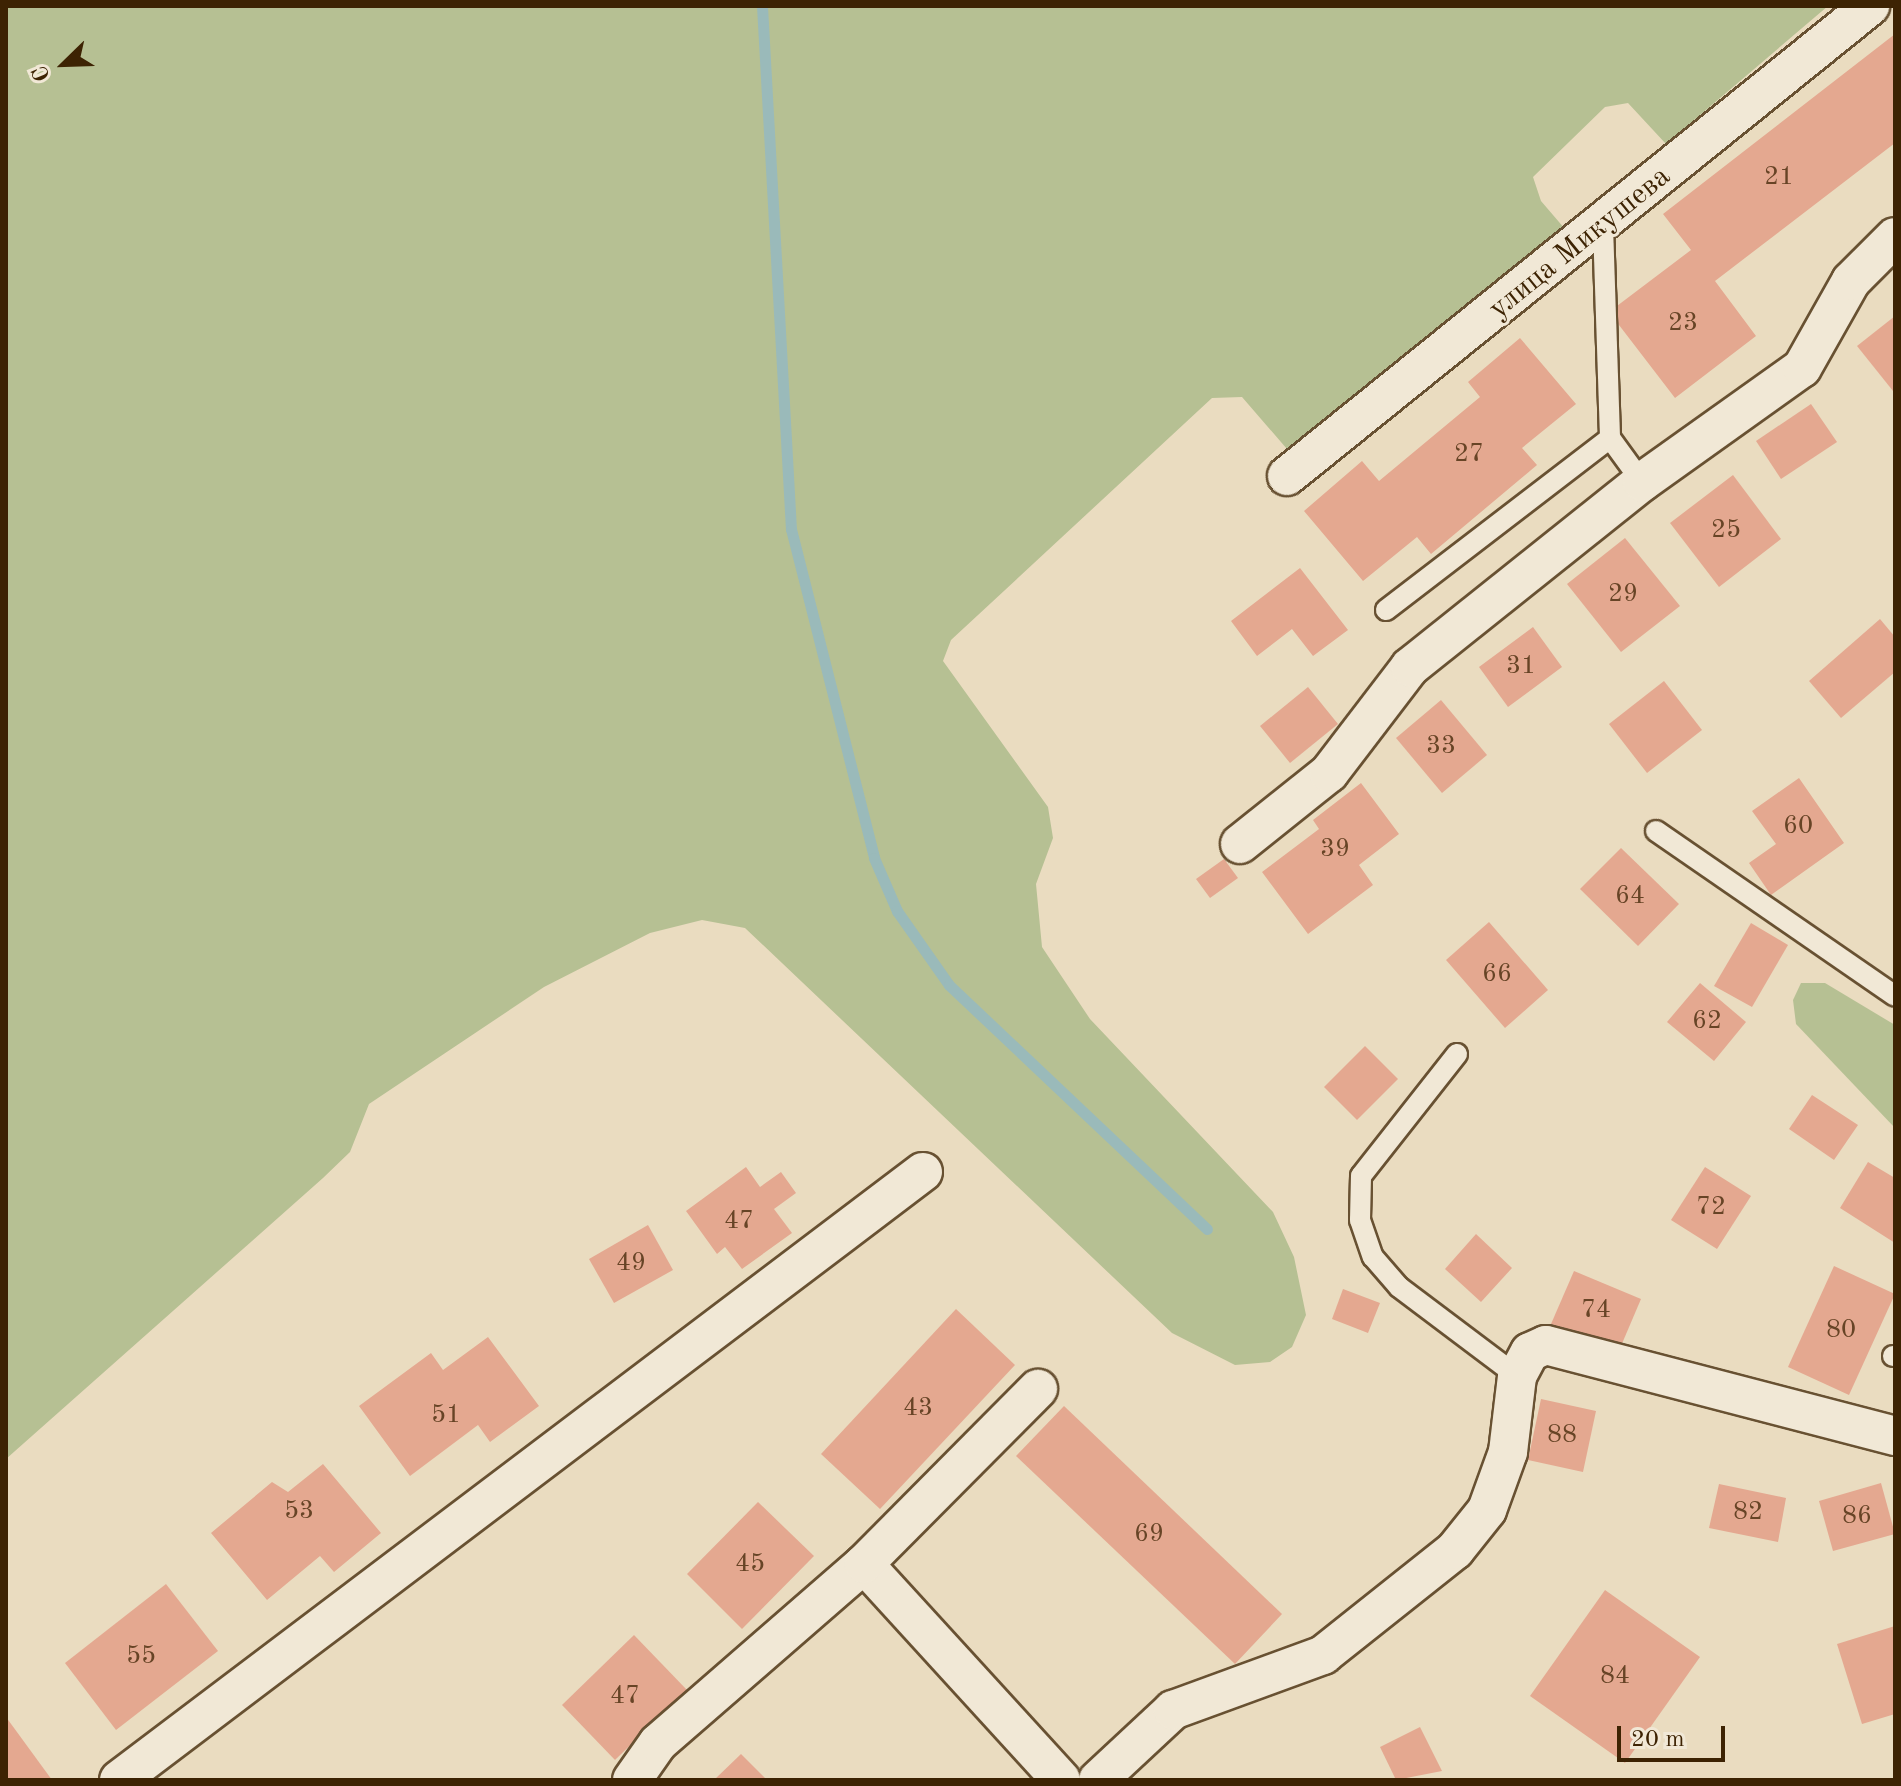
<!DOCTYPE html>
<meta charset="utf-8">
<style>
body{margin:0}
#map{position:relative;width:1901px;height:1786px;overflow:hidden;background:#eadcc0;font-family:"Old Standard TT",serif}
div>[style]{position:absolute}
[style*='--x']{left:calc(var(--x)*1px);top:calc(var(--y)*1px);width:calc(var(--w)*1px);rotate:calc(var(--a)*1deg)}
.green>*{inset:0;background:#b6c093}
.stream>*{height:11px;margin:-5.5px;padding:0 5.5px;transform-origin:5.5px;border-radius:5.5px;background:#9ababa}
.building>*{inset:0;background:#e4a890}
.roads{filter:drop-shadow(2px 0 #685132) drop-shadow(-2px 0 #685132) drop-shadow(0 2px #685132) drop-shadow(0 -2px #685132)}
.service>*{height:20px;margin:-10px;padding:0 10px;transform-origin:10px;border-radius:10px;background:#f1e8d6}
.minor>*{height:38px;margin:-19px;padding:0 19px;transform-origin:19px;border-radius:19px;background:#f1e8d6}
span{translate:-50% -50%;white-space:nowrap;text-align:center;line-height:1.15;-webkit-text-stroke:6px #f1e8d6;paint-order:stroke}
.number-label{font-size:26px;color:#674426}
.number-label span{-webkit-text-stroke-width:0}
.street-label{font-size:30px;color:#3d2303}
.frame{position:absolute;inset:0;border:8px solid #3d2303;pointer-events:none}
.north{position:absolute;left:24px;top:24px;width:80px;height:80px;-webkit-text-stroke:6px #f1e8d6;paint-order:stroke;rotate:247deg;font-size:22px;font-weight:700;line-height:32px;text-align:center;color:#3d2303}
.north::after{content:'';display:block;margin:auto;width:28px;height:36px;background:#3d2303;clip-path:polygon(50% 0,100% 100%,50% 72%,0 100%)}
.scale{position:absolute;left:1617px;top:1726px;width:108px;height:36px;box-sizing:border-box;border:4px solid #3d2303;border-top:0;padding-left:10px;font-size:24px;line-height:28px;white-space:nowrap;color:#3d2303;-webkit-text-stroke:6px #f1e8d6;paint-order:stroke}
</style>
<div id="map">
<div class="green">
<i style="clip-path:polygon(6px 6px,1828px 6px,1666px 144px,1628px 103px,1605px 107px,1533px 177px,1541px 201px,1577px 243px,1572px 257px,1287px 449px,1242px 397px,1212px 398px,951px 640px,943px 661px,1048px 807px,1053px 838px,1036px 884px,1042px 947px,1090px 1019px,1273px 1212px,1294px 1257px,1306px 1315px,1292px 1347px,1270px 1362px,1235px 1365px,1172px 1333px,745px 928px,702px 920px,650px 933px,544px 987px,369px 1104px,350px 1152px,323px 1178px,6px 1459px)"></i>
<i style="clip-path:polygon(1801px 983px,1825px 983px,1895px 1025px,1895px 1128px,1796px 1024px,1793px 1000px)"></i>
</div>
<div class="stream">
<i style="--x:762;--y:6;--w:524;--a:86.83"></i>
<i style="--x:791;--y:529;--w:339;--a:75.8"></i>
<i style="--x:874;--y:858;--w:58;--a:66.5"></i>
<i style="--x:897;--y:911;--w:90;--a:54.9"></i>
<i style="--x:949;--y:985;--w:355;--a:43.4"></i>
</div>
<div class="building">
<i style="clip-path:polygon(1895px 34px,1895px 143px,1715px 281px,1756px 336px,1675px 398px,1609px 312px,1691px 250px,1663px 214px)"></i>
<i style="clip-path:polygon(1895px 316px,1895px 390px,1893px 391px,1857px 346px)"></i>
<i style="clip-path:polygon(1520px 338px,1576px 404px,1522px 448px,1537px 465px,1431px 554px,1417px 537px,1363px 581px,1304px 511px,1362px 461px,1379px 481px,1480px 397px,1468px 382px)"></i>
<i style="clip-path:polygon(1811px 404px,1837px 442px,1781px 479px,1756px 441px)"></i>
<i style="clip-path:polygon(1733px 475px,1781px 539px,1719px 587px,1670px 523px)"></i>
<i style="clip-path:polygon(1625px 538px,1680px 606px,1621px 652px,1567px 584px)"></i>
<i style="clip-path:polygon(1300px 568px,1348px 630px,1313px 656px,1292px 629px,1257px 656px,1231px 621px)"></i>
<i style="clip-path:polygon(1880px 619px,1895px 637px,1895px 672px,1841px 718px,1809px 681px)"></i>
<i style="clip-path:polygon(1533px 627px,1562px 667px,1508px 707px,1479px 667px)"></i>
<i style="clip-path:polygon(1664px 681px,1702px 730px,1647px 773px,1609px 724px)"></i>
<i style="clip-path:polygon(1308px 687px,1338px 724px,1290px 763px,1260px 726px)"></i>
<i style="clip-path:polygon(1441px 700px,1487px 755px,1442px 793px,1396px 738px)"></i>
<i style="clip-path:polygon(1799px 778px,1844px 843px,1771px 895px,1749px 863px,1776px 844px,1752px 811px)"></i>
<i style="clip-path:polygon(1361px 783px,1399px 834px,1359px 865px,1373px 885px,1308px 934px,1262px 872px,1319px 829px,1313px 820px)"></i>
<i style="clip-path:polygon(1621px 848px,1679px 904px,1638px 946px,1580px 889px)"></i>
<i style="clip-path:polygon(1224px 859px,1238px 878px,1210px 898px,1196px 879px)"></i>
<i style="clip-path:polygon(1489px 922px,1548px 990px,1505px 1028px,1446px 960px)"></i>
<i style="clip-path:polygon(1751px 923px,1788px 945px,1752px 1007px,1714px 986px)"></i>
<i style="clip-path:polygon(1700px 983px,1746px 1022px,1714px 1061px,1667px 1022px)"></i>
<i style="clip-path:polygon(1365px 1046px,1398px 1079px,1357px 1120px,1324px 1087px)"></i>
<i style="clip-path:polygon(1812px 1095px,1858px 1125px,1834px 1160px,1789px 1129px)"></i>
<i style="clip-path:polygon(1868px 1162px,1895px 1178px,1895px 1243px,1840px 1208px)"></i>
<i style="clip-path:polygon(746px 1167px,760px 1187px,781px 1172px,796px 1193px,774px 1209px,792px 1233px,742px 1269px,725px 1247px,717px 1254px,686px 1211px)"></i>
<i style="clip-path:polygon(1705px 1167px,1751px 1196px,1717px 1249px,1671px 1220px)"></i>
<i style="clip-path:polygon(648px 1225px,673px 1270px,614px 1303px,589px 1259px)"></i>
<i style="clip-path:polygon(1476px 1234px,1512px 1268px,1481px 1302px,1445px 1269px)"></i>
<i style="clip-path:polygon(1834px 1266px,1895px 1294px,1849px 1395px,1788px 1367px)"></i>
<i style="clip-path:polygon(1574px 1271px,1641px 1299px,1618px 1353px,1551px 1324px)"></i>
<i style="clip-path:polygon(1343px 1289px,1380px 1303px,1368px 1333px,1332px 1319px)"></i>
<i style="clip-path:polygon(956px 1309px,1015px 1365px,880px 1509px,821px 1454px)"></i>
<i style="clip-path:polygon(488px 1337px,539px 1406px,490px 1442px,478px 1425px,410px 1476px,359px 1406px,431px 1353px,443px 1370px)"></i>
<i style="clip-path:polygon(1541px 1399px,1596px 1411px,1583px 1472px,1528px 1460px)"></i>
<i style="clip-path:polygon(1064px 1406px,1282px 1614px,1235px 1664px,1016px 1456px)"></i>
<i style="clip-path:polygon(323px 1464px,381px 1533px,334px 1572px,320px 1556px,267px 1600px,211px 1533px,272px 1482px,288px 1492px)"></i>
<i style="clip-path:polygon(1881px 1483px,1895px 1534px,1833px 1551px,1819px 1501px)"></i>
<i style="clip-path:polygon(1719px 1484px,1786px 1498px,1778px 1542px,1709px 1528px)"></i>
<i style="clip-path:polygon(758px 1502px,814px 1556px,742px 1629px,687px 1574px)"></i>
<i style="clip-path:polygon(166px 1584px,218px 1651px,116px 1730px,65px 1663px)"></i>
<i style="clip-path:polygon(1605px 1590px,1700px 1657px,1625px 1763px,1530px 1696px)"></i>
<i style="clip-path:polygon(1895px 1626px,1895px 1714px,1862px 1724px,1837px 1644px)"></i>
<i style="clip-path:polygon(634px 1635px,687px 1690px,615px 1760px,562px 1705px)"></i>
<i style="clip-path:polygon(6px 1717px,52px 1780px,6px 1780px)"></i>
<i style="clip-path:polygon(1420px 1727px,1442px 1771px,1396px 1780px,1380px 1747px)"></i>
<i style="clip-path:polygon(741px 1754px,767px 1780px,714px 1780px)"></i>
</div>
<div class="roads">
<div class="service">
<i style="--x:1603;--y:226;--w:212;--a:88.1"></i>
<i style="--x:1386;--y:610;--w:282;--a:-37.5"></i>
<i style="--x:1610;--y:438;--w:54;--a:54"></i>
<i style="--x:1656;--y:831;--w:290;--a:34.6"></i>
<i style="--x:1457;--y:1054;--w:155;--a:128.2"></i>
<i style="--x:1361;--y:1176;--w:44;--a:91.3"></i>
<i style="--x:1360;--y:1220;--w:39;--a:71"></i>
<i style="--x:1373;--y:1257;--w:40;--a:49"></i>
<i style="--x:1399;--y:1287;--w:148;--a:37"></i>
<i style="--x:1893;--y:1356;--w:2;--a:0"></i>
</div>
<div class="minor">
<i style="--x:1287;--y:476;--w:749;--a:-38.87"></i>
<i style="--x:1240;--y:844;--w:114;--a:-38.6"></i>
<i style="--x:1329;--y:773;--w:133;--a:-52.6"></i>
<i style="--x:1410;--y:667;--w:297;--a:-38.6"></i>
<i style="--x:1642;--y:482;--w:196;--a:-35.5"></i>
<i style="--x:1802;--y:368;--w:100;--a:-60.6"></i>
<i style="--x:1851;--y:281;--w:62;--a:-45"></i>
<i style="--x:864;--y:1564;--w:292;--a:47.6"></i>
<i style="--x:119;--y:1780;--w:1008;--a:-37.1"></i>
<i style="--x:632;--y:1780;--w:45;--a:-54.9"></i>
<i style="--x:658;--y:1743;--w:273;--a:-41"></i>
<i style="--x:864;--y:1564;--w:247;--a:-45.2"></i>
<i style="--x:1098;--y:1780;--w:103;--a:-43"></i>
<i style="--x:1173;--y:1710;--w:160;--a:-20.1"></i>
<i style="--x:1323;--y:1655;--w:169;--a:-38.5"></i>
<i style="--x:1455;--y:1550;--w:51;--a:-51.3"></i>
<i style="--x:1487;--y:1510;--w:62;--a:-70.1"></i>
<i style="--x:1508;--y:1452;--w:77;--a:-83.2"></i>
<i style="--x:1517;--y:1376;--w:27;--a:-62"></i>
<i style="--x:1530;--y:1352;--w:17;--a:-24"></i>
<i style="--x:1546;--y:1345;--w:361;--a:14.6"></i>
</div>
</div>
<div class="number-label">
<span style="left:1779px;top:178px">21</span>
<span style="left:1683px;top:324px">23</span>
<span style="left:1469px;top:455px">27</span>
<span style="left:1726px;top:531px">25</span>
<span style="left:1623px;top:595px">29</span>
<span style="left:1521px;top:667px">31</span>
<span style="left:1441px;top:747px">33</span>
<span style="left:1798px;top:827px">60</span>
<span style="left:1335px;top:850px">39</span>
<span style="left:1630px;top:897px">64</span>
<span style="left:1497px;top:975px">66</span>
<span style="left:1707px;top:1022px">62</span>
<span style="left:1711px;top:1208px">72</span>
<span style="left:739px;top:1222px">47</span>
<span style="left:631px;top:1264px">49</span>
<span style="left:1596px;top:1311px">74</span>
<span style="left:1841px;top:1331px">80</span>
<span style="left:918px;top:1409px">43</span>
<span style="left:446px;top:1416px">51</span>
<span style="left:1562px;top:1436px">88</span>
<span style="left:299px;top:1512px">53</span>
<span style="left:1748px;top:1513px">82</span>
<span style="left:1857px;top:1517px">86</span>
<span style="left:1149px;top:1535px">69</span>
<span style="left:750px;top:1565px">45</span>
<span style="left:141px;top:1657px">55</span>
<span style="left:1615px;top:1677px">84</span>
<span style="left:625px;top:1697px">47</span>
</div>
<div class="street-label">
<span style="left:1580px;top:243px;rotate:-39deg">улица Микушева</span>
</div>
<div class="frame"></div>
<div class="north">С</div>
<div class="scale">20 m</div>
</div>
